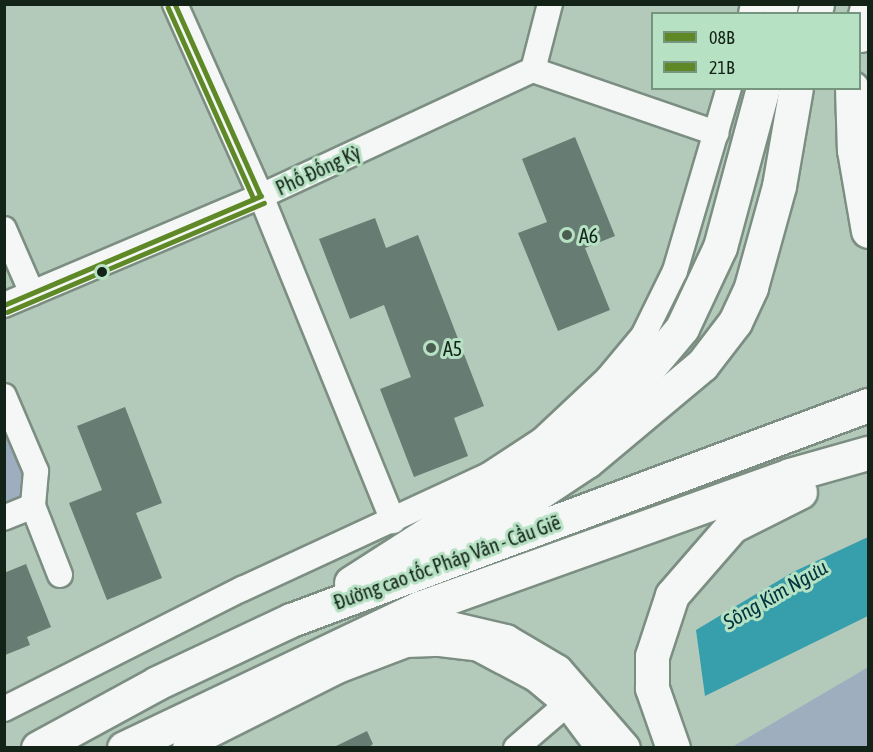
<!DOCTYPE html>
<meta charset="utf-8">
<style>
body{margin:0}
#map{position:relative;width:873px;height:752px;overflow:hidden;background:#b3caba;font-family:"Asap Condensed",sans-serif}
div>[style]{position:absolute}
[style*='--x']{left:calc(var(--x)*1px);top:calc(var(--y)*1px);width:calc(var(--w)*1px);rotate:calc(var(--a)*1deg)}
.green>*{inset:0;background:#9faebf}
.water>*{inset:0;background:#369fab}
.building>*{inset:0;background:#677c72}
.roads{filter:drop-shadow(2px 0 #7c8e82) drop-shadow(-2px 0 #7c8e82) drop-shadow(0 2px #7c8e82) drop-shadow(0 -2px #7c8e82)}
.minor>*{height:24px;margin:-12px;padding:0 12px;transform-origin:12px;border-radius:12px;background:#f4f7f5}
.highway>*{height:33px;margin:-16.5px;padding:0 16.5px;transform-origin:16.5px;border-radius:16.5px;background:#f4f7f5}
.bus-1>*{height:4.5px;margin:-2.25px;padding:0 2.25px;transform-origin:2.25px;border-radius:2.25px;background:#5e8926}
.bus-2>*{height:4.5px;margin:-2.25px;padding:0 2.25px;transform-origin:2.25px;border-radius:2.25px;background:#5e8926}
.dots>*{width:16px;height:16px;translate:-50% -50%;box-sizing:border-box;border:3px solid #b6e1c3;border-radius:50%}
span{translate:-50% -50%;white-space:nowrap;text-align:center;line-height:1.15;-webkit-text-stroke:6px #b6e1c3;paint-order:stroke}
.street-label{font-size:20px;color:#132318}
.poi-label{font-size:20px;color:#132318}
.left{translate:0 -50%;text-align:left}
.water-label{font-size:21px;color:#00353f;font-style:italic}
.frame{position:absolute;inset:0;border:6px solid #132318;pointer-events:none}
.legend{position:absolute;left:651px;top:12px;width:210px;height:78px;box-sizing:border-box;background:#b6e1c3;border:2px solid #75957f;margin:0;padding:8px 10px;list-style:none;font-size:18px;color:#132318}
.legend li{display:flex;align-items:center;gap:12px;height:30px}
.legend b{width:30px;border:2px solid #75957f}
</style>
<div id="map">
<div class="green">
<i style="clip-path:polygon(4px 423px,27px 475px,20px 499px,4px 506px)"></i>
<i style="clip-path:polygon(868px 667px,868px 747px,732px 747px,848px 679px)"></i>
</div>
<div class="water">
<i style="clip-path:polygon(868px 537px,868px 616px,705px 696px,696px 630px,793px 572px)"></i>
</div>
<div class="building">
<i style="clip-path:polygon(575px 137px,615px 236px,585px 248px,610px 310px,558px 331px,518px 233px,547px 222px,522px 159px)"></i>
<i style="clip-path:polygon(375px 218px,386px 248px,418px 235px,484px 406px,454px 418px,468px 456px,414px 477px,380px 389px,411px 377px,384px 305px,350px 319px,319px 239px)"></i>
<i style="clip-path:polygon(125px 407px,162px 503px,136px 513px,162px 578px,107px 600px,69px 503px,102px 490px,77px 426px)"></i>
<i style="clip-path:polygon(26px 564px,51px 627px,27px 637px,30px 645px,5px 655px,4px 573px)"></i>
<i style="clip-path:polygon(367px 731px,373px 744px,368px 748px,332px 748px)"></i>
</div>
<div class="roads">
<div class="minor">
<i style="--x:175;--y:4;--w:210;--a:65.9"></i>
<i style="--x:261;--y:196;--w:351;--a:67.9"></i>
<i style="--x:751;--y:14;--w:10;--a:-79"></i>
<i style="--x:533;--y:70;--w:194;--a:19"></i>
<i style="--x:4;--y:229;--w:70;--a:66.4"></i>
<i style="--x:4;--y:305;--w:279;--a:-23"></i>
<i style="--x:261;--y:196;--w:300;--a:-24.9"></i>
<i style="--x:533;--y:70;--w:68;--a:-75.6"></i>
<i style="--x:4;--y:396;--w:82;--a:66.9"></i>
<i style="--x:36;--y:471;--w:35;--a:95"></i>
<i style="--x:33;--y:506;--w:31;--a:158"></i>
<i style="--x:33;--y:506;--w:74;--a:68.6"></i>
<i style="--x:4;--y:709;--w:267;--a:-26.8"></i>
<i style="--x:242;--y:589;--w:270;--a:-24.8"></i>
<i style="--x:487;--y:476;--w:66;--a:-33.2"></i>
<i style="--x:542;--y:440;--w:91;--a:-43.2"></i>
<i style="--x:608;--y:378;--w:55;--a:-50.2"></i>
<i style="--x:643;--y:336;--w:72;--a:-63.8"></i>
<i style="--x:675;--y:271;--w:191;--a:-73.6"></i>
<i style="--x:185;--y:748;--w:171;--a:-26.7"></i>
<i style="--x:338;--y:671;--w:73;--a:-20.9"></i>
<i style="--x:406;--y:645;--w:34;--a:-2"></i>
<i style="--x:440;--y:644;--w:38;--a:7"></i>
<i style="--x:478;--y:649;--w:64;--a:27.8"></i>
<i style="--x:535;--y:679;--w:40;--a:40"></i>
<i style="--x:566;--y:705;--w:54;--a:53.3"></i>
<i style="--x:516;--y:748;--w:66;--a:-40.7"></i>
</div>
<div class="highway">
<i style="--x:779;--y:14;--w:10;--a:-79"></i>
<i style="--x:814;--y:14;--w:10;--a:-73"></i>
<i style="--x:860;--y:35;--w:32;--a:-76"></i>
<i style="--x:852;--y:88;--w:62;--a:88.2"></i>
<i style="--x:854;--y:150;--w:82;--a:80.2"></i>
<i style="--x:429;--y:550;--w:114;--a:-27"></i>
<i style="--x:531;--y:498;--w:67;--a:-33.5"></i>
<i style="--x:587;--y:461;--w:150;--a:-39.9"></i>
<i style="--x:702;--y:365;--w:54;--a:-52.5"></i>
<i style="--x:735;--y:322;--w:38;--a:-65"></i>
<i style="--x:751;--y:287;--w:105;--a:-74.5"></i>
<i style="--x:779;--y:186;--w:99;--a:-80.2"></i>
<i style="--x:351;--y:583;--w:242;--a:-32.7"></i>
<i style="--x:555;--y:452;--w:90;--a:-38.7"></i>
<i style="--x:625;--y:396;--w:89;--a:-50"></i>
<i style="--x:682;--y:328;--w:89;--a:-64.9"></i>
<i style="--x:720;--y:247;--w:165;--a:-74.9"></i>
<i style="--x:389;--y:633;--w:61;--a:-4.7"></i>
<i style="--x:450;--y:628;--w:57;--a:13.3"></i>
<i style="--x:505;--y:641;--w:59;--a:30.5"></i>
<i style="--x:556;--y:671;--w:102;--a:49"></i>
<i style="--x:38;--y:748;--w:136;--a:-28.6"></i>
<i style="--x:157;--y:683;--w:148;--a:-25.2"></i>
<i style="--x:291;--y:620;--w:616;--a:-20.44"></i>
<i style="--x:124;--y:748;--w:327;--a:-25.4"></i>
<i style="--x:419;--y:608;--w:394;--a:-19.7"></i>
<i style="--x:790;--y:475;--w:81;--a:-15.8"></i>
<i style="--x:673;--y:748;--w:64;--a:-109.3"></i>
<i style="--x:652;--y:688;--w:32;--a:-90"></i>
<i style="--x:652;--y:656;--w:64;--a:-71.8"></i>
<i style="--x:672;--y:595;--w:91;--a:-49"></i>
<i style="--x:732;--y:526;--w:76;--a:-26.6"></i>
</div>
</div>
<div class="bus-1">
<i style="--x:175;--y:4;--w:210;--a:65.9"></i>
<i style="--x:4;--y:305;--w:279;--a:-23"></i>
</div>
<div class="bus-2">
<i style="--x:168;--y:7;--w:210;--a:65.9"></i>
<i style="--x:7;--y:312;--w:279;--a:-23"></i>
</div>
<div class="dots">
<i style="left:567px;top:235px;background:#4b5d51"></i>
<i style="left:102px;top:272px;background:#132318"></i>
<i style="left:431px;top:348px;background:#4b5d51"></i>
</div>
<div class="street-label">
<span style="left:318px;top:170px;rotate:-25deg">Phố Đống Kỳ</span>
<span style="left:447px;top:562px;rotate:-20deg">Đường cao tốc Pháp Vân - Cầu Giẽ</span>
</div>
<div class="poi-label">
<span class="left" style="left:579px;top:235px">A6</span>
<span class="left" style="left:443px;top:348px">A5</span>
</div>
<div class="water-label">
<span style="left:775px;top:594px;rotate:-30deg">Sông Kim Ngưu</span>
</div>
<div class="frame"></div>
<ul class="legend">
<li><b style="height:8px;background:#5e8926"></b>08B</li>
<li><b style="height:8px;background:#5e8926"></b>21B</li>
</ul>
</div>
